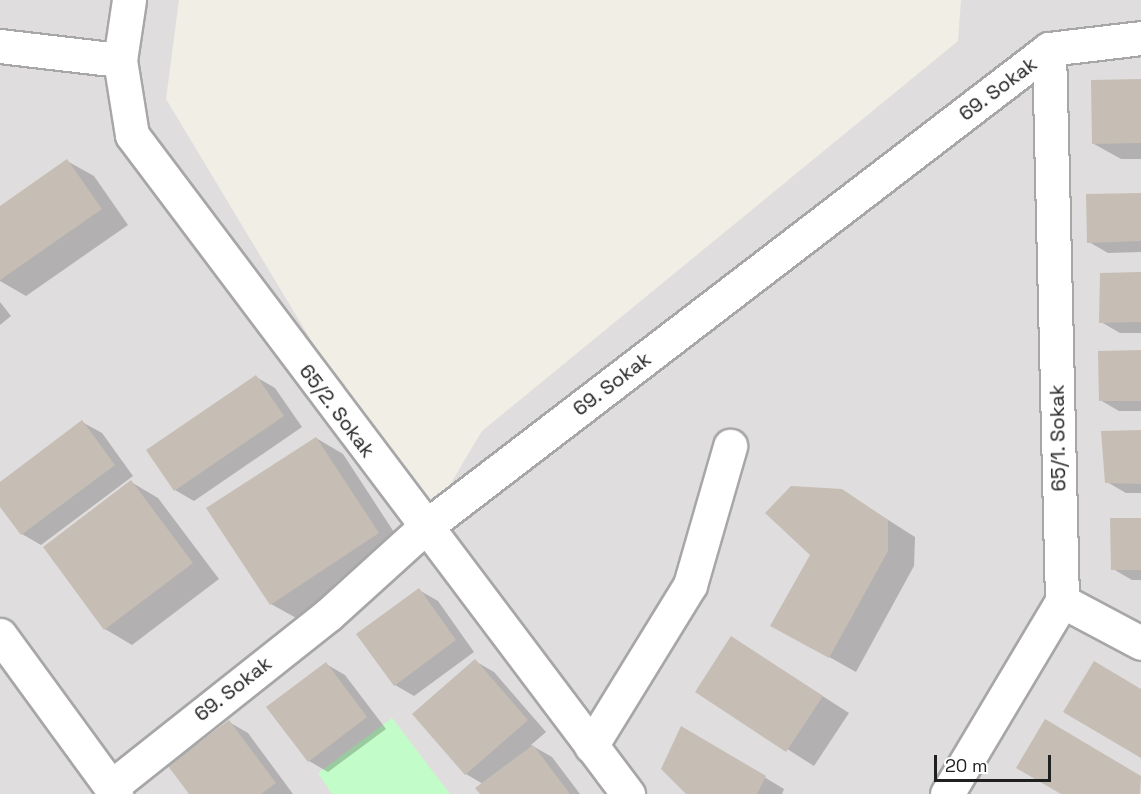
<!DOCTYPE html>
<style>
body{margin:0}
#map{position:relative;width:1141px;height:794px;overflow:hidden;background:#f1eee6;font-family:"Space Grotesk",sans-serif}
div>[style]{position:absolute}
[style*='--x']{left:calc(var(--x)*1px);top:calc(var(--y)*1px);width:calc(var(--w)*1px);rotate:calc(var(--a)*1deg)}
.residential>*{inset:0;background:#dfdddd}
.park>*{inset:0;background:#c2fdc9}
.shadow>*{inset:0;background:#0003}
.building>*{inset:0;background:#c6beb5}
.roads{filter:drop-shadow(2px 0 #a7a7a7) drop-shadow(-2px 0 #a7a7a7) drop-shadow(0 2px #a7a7a7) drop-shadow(0 -2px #a7a7a7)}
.minor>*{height:33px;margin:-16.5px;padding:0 16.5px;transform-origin:16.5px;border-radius:16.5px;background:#fff}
.tertiary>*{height:33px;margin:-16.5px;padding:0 16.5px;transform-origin:16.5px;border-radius:16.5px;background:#fff}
span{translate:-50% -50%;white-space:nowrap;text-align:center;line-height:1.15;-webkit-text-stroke:4.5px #fff;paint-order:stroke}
.street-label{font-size:20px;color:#202020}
.scale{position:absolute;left:934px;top:755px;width:117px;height:27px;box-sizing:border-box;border:3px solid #202020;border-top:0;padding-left:8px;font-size:18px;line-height:21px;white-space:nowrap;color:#202020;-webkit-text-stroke:4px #fff;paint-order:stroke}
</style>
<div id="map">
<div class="residential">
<i style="clip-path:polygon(0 0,179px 0,166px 99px,424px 528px,482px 431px,958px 41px,961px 0,1141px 0,1141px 794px,0 794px)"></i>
</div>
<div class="park">
<i style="clip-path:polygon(392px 718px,450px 794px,332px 794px,318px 773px)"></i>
</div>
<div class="shadow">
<i style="clip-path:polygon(1141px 80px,1141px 159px,1121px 159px,1094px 144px)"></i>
<i style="clip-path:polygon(67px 161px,94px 176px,128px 225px,26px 296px,0 281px,0 208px)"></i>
<i style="clip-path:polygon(1141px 194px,1141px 252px,1108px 253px,1089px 242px)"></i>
<i style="clip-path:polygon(1141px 273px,1141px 333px,1120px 333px,1101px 322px)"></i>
<i style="clip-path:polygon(0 302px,11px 316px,0 325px)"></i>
<i style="clip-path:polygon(1141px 351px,1141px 411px,1119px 411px,1100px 400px)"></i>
<i style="clip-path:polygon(256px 377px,275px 388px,302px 427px,194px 501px,175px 490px)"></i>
<i style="clip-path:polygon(82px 422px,102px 433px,133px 476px,41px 545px,22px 534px,0 504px,0 484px)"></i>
<i style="clip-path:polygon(1141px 431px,1141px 493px,1126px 493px,1107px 482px)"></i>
<i style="clip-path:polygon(316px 438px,343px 454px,405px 549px,298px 619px,271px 604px)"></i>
<i style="clip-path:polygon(131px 482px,158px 498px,219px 579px,132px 645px,105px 629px)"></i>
<i style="clip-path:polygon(841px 490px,915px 537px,914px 566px,856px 672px,799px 640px,811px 554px)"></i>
<i style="clip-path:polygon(1141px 519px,1141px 580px,1132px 580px,1113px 569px)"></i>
<i style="clip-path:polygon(419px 590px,438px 601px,474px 652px,414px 696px,395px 685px)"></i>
<i style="clip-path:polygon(732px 638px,849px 713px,814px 766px,697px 692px)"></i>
<i style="clip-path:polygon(475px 661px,494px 672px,546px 732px,531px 745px,552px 757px,580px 794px,482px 794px,483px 784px,466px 774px)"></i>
<i style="clip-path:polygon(326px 664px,345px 675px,386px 729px,328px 772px,309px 761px)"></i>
<i style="clip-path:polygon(229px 722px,248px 733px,293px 794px,191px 794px)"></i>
<i style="clip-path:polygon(682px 728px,784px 789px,782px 794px,688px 794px)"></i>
</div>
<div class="building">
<i style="clip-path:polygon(1141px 79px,1141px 143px,1092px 144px,1091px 80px)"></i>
<i style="clip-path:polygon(67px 159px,102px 209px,0 280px,0 206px)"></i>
<i style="clip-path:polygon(1141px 193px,1141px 241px,1087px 243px,1086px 194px)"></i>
<i style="clip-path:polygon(1141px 272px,1141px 322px,1099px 323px,1100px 273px)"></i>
<i style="clip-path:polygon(1141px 350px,1141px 401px,1099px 401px,1098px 351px)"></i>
<i style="clip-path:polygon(256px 375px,284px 416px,174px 491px,146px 450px)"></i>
<i style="clip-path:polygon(82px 420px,115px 465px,21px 535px,0 507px,0 482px)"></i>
<i style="clip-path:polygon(1141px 430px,1141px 484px,1105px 483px,1101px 431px)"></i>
<i style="clip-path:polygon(316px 437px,379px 533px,270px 605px,206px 508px)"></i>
<i style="clip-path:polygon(131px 480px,193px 563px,104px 630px,43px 547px)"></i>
<i style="clip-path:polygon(791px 486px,842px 489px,888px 520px,888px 551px,829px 658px,770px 626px,810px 555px,765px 513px)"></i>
<i style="clip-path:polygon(1110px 518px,1141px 518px,1141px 570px,1111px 570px)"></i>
<i style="clip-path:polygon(419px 588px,456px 640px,394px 686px,356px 634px)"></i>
<i style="clip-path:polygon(731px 636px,823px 696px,786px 752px,695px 692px)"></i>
<i style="clip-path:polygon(475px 659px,528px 720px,465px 775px,412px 714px)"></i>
<i style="clip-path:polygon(1094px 661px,1141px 689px,1141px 758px,1063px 712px)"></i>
<i style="clip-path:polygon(326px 662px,367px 717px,308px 762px,266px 707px)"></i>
<i style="clip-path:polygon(1045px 719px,1141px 776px,1140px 794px,1061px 794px,1016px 768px)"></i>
<i style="clip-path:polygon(229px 720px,276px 783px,261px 794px,189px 794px,168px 766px)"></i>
<i style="clip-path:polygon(681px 726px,766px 776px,757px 794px,686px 794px,661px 769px)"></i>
<i style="clip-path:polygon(533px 745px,570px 794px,480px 794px,475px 788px)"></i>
</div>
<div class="roads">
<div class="minor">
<i style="--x:129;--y:0;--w:61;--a:98.5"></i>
<i style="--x:120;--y:60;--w:76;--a:80.9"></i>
<i style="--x:132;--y:135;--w:825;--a:53.03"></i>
<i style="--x:0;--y:46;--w:121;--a:6.7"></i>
<i style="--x:1062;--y:601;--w:89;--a:28"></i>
<i style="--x:591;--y:746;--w:189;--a:-58.4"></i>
<i style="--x:690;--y:585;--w:145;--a:-73.9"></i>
<i style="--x:111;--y:787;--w:277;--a:-38.4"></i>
<i style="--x:328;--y:615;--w:130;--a:-42.2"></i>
<i style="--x:424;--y:528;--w:787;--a:-37.47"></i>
<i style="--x:1049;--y:49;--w:93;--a:-6.8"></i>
<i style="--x:947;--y:794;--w:225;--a:-59.2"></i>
<i style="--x:1062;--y:601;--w:552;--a:-91.35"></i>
</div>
<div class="tertiary">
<i style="--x:0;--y:635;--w:197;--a:53.9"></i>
</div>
</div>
<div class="street-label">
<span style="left:998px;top:89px;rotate:-37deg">69. Sokak</span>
<span style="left:612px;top:384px;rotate:-37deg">69. Sokak</span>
<span style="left:337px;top:411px;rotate:53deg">65/2. Sokak</span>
<span style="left:1058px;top:438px;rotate:-91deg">65/1. Sokak</span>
<span style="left:233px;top:689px;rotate:-38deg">69. Sokak</span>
</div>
<div class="scale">20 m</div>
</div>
